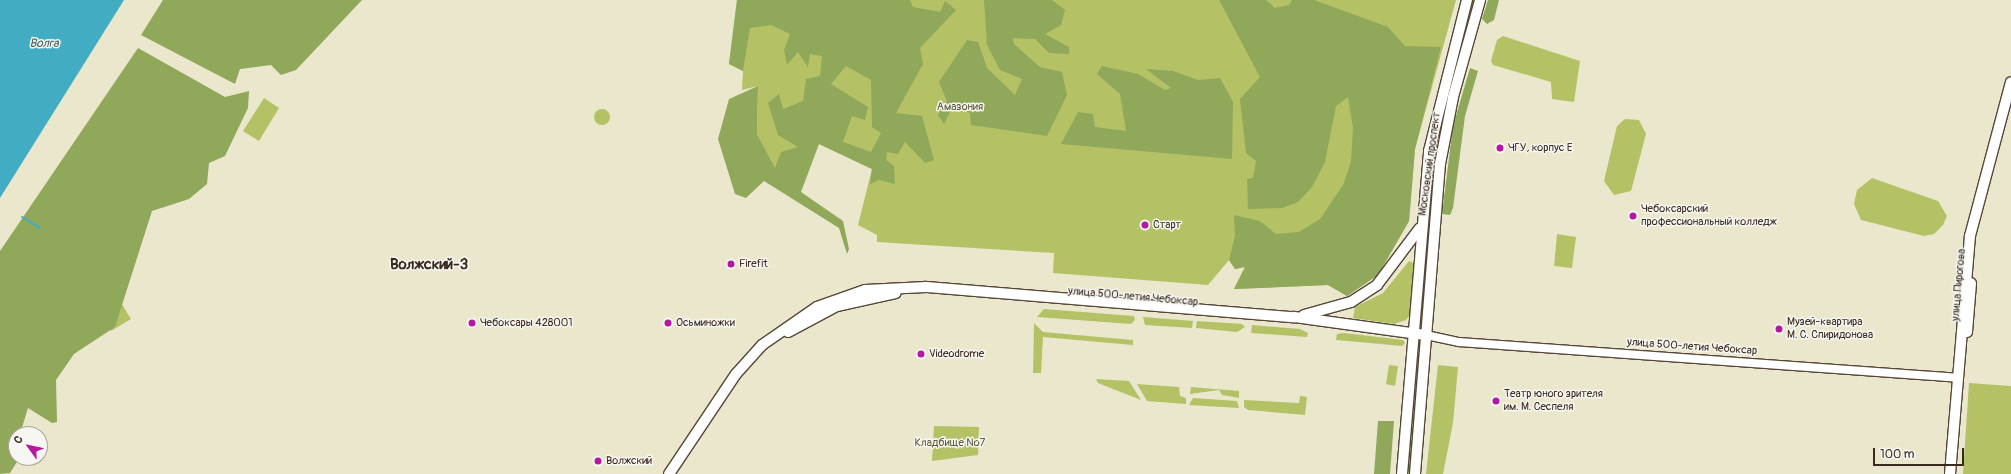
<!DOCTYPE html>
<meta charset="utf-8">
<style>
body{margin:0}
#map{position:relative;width:2011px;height:474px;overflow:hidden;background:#ebe7cd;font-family:Pangolin,sans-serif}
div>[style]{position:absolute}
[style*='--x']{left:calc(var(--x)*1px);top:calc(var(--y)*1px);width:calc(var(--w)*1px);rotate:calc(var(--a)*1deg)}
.green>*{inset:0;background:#b4c265}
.round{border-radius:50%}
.forest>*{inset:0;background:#8fa85a}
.water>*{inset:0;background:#42acc2}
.stream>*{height:2px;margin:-1px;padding:0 1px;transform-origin:1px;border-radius:1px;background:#42acc2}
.roads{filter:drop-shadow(1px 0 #554638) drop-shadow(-1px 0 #554638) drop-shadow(0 1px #554638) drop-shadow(0 -1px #554638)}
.minor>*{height:8px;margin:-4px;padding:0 4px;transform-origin:4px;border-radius:4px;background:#fff}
.major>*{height:10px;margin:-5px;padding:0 5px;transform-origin:5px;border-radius:5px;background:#fff}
.dots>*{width:11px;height:11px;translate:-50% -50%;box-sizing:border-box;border:2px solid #f6f6f2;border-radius:50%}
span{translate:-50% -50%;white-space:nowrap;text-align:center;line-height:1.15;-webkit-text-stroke:3px #f6f6f2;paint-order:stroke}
.park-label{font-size:11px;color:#5f5833}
.poi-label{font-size:11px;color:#3b2a1e}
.left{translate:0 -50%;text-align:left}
.street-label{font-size:11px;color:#3b2a1e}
.water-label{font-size:12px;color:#3e5e60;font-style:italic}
.district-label{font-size:15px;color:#3b2a1e;font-weight:700}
.north{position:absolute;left:8px;top:426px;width:40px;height:40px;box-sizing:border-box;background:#f6f6f2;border:1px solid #aba49d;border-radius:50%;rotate:303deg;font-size:11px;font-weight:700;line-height:16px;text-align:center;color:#3b2a1e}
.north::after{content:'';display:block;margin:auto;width:14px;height:18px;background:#b5179e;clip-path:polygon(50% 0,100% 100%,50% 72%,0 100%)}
.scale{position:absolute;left:1873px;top:448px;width:91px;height:18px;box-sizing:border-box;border:2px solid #3b2a1e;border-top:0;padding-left:5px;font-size:12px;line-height:14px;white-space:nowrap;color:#3b2a1e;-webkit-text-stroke:3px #f6f6f2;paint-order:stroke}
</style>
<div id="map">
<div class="green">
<i style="clip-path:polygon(737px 0,1456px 0,1415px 149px,1409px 221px,1378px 275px,1347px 296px,1328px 285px,1234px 289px,1245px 267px,1235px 269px,1229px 260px,1208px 285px,1053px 273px,1054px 253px,877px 242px,877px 235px,858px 225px,872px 169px,819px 144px,775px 169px,757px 134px,758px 86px,742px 90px,743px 71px,729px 64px)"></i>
<i style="clip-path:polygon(1468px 17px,1471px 18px,1436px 157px,1421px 316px,1433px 156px)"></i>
<i style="clip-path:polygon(1503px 36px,1580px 61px,1574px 102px,1552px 99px,1551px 82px,1493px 65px,1491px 61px,1497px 40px)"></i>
<i style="clip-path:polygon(264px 98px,279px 108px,259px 141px,243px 131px)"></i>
<i class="round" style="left:594px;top:109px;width:16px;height:16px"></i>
<i style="clip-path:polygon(1625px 119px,1639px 120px,1646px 134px,1631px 191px,1614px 195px,1604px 181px,1617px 126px)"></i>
<i style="clip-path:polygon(1872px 178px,1938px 201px,1947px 216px,1943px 225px,1934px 234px,1924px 236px,1861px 220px,1854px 204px,1857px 190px)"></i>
<i style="clip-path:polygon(1557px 234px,1576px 237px,1572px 268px,1554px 266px)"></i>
<i style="clip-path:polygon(1409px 261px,1415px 264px,1411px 314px,1406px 320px,1394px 324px,1353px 318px,1355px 307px,1383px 293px)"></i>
<i style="clip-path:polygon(120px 301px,131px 319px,111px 331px,106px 322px)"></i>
<i style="clip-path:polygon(1044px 309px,1134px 316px,1135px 320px,1131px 324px,1037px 317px)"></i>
<i style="clip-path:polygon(1143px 317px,1193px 321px,1192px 328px,1145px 325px)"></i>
<i style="clip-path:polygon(1197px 321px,1242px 324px,1245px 327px,1237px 332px,1196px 328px)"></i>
<i style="clip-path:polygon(1034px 323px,1043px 332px,1133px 340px,1133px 345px,1043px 337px,1041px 373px,1033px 373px)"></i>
<i style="clip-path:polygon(1252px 325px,1300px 329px,1308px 333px,1307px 337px,1251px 333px)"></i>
<i style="clip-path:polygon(1344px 333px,1403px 340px,1405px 343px,1402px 346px,1336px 340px,1337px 334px)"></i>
<i style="clip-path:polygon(1419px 348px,1411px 474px,1408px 474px)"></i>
<i style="clip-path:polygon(1389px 365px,1398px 366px,1395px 386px,1386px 384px)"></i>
<i style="clip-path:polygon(1438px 365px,1458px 367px,1453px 423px,1443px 474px,1426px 474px)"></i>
<i style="clip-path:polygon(1096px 379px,1129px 381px,1141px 400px,1098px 383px)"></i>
<i style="clip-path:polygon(1969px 383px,2011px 386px,2011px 474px,1963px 474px)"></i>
<i style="clip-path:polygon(1137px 384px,1179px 387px,1180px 396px,1186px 398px,1186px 404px,1147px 401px)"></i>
<i style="clip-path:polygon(1191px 387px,1239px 391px,1239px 398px,1222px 395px,1219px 390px,1190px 394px)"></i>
<i style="clip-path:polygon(1300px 396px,1307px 397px,1305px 415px,1248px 410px,1244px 407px,1244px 400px,1299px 403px)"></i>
<i style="clip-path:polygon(1193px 398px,1237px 401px,1239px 408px,1189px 405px)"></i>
<i style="clip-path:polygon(934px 426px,979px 427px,978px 455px,932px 461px)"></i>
</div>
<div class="forest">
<i style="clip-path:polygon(163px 0,362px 0,296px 70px,281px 75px,271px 65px,240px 69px,235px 84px,141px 35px)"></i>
<i style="clip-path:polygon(evenodd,737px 0,910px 0,913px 7px,940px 12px,945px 1px,956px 10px,920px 48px,923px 64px,896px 113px,922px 116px,934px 160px,925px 163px,905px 142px,898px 154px,887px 152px,886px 160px,894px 166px,895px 184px,879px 180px,870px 184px,872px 169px,819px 144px,801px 192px,843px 221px,849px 249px,847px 254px,839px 228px,764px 181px,746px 198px,735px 194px,718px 139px,729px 99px,758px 86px,757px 134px,775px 168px,781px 152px,798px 147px,778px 135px,768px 103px,779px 94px,783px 109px,803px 101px,806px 79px,820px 76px,822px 56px,810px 54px,808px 67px,798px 52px,787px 65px,784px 50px,790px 34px,771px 25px,750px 28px,743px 71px,729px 64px,737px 0,846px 66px,871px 80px,872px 127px,881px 133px,871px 152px,843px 142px,852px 116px,865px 120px,868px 107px,831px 84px,846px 66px)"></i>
<i style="clip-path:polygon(984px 0,1052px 0,1065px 10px,1061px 25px,1045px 34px,1069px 47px,1069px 54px,1049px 53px,1035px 39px,1013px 38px,1014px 44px,1040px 67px,1062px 72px,1067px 95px,1047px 136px,971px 125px,970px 113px,959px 107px,950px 112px,944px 124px,938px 115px,947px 101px,939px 82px,967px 40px,978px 42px,987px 68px,1015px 95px,1022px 79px,1000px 70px,987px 45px)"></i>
<i style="clip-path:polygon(1219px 0,1266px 0,1275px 8px,1289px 5px,1292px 0,1314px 0,1388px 27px,1405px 46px,1441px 47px,1415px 149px,1409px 221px,1378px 275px,1347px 296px,1328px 285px,1234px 289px,1245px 267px,1235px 269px,1229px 260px,1235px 236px,1234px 215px,1260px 221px,1276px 234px,1299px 232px,1320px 219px,1343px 185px,1351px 162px,1353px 128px,1348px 97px,1336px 106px,1325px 162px,1312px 187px,1298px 202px,1282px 208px,1248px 209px,1247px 179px,1253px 178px,1256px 161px,1246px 153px,1240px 99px,1260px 77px)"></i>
<i style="clip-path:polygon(1488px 0,1499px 0,1494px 20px,1487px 24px,1482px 19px)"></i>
<i style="clip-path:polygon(138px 48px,225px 97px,249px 91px,248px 108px,225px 156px,209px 163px,207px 184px,189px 199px,152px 211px,115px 327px,74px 354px,56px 380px,57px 422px,52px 423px,28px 408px,20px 434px,16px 434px,17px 462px,10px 473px,0 474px,0 251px)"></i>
<i style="clip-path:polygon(1102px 66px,1138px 74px,1165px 90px,1171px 88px,1146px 69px,1173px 71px,1198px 80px,1220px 78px,1233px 102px,1232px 159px,1061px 144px,1078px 112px,1093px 114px,1095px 127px,1126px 131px,1120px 94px,1097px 74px)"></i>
<i style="clip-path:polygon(1470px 68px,1478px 71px,1465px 116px,1453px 208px,1450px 215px,1442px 214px,1453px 126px)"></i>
<i style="clip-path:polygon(1378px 421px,1394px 421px,1390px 474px,1374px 474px)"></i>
</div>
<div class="water">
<i style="clip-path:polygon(0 0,124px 0,0 198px)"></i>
</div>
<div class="stream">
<i style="--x:22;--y:217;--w:21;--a:31"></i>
</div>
<div class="roads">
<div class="minor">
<i style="--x:1426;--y:335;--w:34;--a:12"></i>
<i style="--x:1459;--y:342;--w:499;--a:4.1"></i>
</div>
<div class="major">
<i style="--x:1304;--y:315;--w:49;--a:-15.5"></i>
<i style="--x:1351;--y:302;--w:31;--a:-33"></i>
<i style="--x:1377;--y:285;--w:71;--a:-53"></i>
<i style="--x:788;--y:332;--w:55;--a:-28"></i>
<i style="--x:837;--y:306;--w:60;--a:-12.4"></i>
<i style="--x:1967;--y:332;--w:49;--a:-85.3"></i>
<i style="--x:669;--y:474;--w:120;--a:-56.2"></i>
<i style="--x:736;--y:374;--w:39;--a:-48"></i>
<i style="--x:762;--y:345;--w:67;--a:-34.6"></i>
<i style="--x:817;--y:307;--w:51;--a:-19.5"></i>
<i style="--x:865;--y:290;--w:61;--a:-2.8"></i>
<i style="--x:926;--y:287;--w:369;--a:4.7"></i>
<i style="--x:1294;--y:317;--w:133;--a:7.8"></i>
<i style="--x:1402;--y:474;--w:324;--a:-85.2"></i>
<i style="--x:1429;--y:151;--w:156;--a:-75.9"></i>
<i style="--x:1415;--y:474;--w:311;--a:-85.4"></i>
<i style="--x:1440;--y:164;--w:68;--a:-79"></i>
<i style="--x:1453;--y:97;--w:101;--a:-74.4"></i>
<i style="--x:1950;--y:474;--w:239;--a:-85.2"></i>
<i style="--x:1970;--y:236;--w:159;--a:-75.1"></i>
</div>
</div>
<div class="dots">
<i style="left:1500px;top:148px;background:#b5179e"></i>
<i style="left:1633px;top:216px;background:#b5179e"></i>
<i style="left:1145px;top:225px;background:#b5179e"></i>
<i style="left:731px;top:264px;background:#b5179e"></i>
<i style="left:472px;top:323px;background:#b5179e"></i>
<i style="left:668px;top:323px;background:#b5179e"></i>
<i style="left:1779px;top:329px;background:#b5179e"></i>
<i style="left:921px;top:354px;background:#b5179e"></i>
<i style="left:1496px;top:401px;background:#b5179e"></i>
<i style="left:598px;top:461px;background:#b5179e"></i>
</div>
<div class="park-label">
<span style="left:960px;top:107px">Амазония</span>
<span style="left:950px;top:443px">Кладбище №7</span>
</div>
<div class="poi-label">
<span class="left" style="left:1508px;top:148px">ЧГУ, корпус Е</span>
<span class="left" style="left:1641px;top:216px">Чебоксарский<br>профессиональный колледж</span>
<span class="left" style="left:1153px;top:225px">Старт</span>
<span class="left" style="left:739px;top:264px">Firefit</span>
<span class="left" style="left:480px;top:323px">Чебоксары 428001</span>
<span class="left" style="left:676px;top:323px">Осьминожки</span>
<span class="left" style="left:1787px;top:329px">Музей-квартира<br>М. С. Спиридонова</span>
<span class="left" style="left:929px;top:354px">Videodrome</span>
<span class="left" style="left:1504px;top:401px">Театр юного зрителя<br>им. М. Сеспеля</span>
<span class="left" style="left:606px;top:461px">Волжский</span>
</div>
<div class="street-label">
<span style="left:1430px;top:164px;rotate:-82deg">Московский проспект</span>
<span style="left:1959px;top:285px;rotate:-85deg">улица Пирогова</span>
<span style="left:1133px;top:297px;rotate:5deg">улица 500-летия Чебоксар</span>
<span style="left:1692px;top:347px;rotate:4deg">улица 500-летия Чебоксар</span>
</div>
<div class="water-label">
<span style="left:44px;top:44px">Волга</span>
</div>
<div class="district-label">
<span style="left:429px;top:265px">Волжский-3</span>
</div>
<div class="north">С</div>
<div class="scale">100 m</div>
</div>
